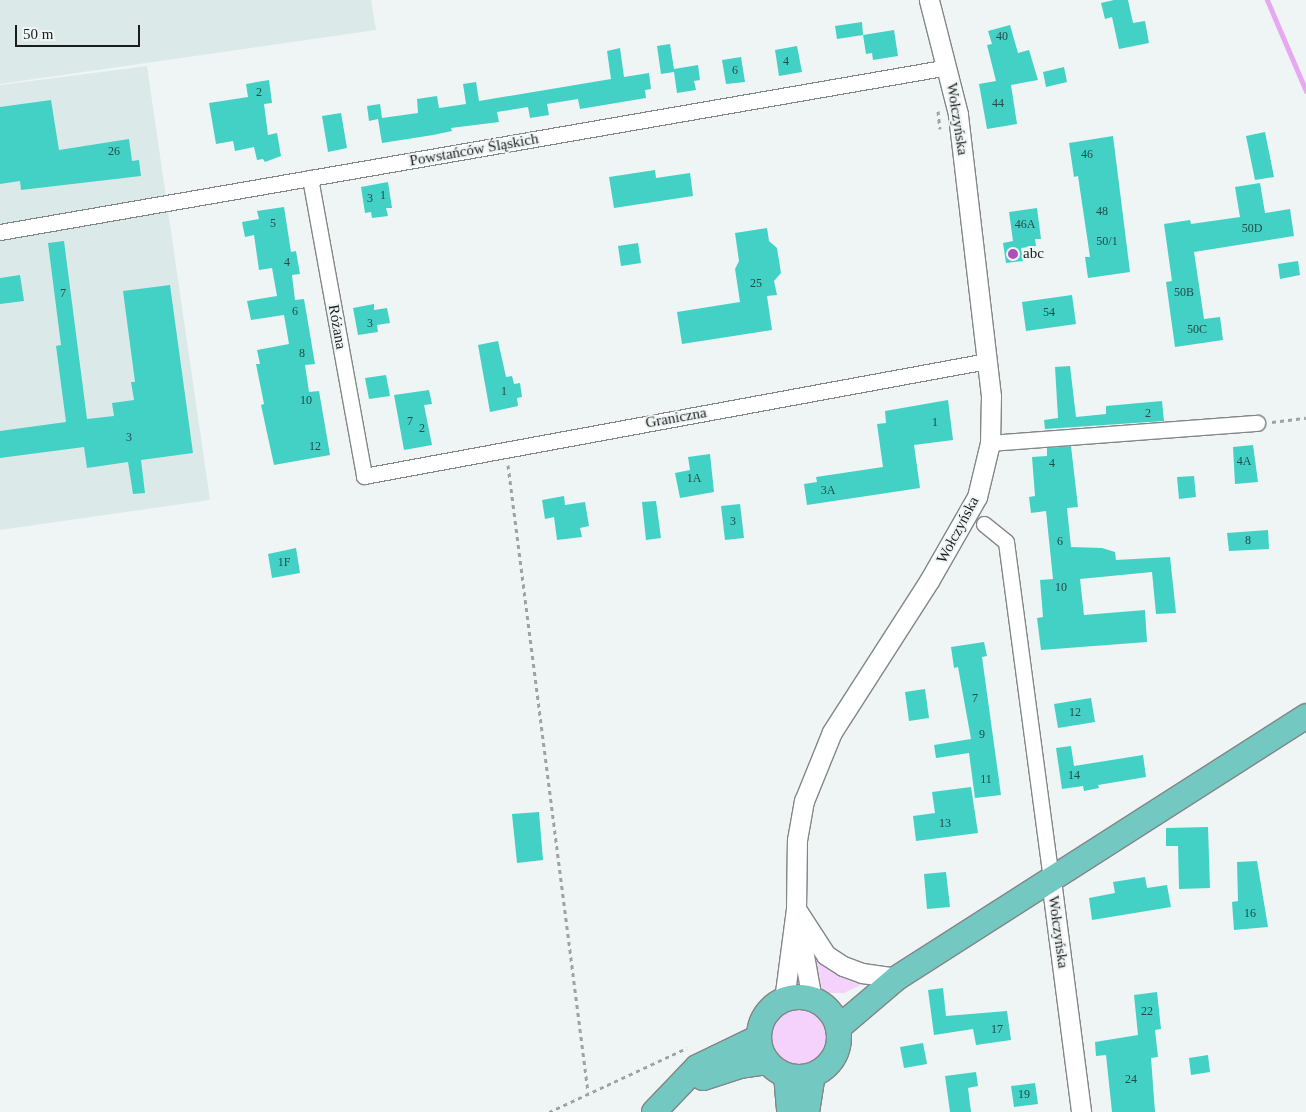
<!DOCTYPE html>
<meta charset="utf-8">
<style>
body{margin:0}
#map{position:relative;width:1306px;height:1112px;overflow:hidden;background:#eff5f4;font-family:Georgia,serif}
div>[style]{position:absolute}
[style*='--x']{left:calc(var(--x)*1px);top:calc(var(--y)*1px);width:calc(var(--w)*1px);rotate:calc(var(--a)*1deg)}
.built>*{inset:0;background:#dbeae8}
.green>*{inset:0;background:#f5d2fb}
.round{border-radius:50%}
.stream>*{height:5px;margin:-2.5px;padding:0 2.5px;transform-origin:2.5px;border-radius:2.5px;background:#e6a9f1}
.building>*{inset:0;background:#43d1c6}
.path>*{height:3px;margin-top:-1.5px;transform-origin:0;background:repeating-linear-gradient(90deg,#9ea2a2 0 4px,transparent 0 8px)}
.roads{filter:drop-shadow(1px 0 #818786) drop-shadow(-1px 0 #818786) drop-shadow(0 1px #818786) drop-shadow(0 -1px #818786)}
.minor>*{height:15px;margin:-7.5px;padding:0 7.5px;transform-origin:7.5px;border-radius:7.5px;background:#fff}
.tertiary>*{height:19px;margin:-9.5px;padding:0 9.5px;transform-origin:9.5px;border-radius:9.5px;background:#fff}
.primary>*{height:24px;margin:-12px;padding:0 12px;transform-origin:12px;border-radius:12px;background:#74c8c2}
.primary>.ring{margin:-12px;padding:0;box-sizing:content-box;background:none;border:24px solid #74c8c2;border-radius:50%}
.dots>*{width:14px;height:14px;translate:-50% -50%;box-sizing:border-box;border:2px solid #eff5f4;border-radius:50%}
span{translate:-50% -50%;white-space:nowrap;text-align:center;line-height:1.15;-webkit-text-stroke:4px #eff5f4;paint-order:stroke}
.number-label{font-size:12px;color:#254a47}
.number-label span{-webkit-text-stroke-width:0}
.street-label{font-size:15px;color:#1b1d1d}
.poi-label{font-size:15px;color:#1b1d1d}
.left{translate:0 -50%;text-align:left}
.scale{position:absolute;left:15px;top:25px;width:125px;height:22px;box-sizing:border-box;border:2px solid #1b1d1d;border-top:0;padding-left:6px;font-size:15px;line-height:18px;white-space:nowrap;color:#1b1d1d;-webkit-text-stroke:4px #eff5f4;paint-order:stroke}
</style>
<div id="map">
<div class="built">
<i style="clip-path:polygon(0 0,371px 0,376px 30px,0 84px)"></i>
<i style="clip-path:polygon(147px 66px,210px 500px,0 530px,0 85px)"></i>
</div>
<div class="green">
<i style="clip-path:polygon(809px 939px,872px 980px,844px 993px,823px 993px,816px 985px)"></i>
<i class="round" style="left:769px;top:1010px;width:58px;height:58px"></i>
</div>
<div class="stream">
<i style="--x:1267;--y:0;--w:99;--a:66.8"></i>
</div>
<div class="building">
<i style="clip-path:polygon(1114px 0,1128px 0,1133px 23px,1145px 21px,1149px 43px,1119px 49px,1112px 17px,1105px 19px,1101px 3px)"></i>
<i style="clip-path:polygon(862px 22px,863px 35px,894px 30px,898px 56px,873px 60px,872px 53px,866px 54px,863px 35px,837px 39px,835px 26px)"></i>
<i style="clip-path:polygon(1010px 25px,1018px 53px,1029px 50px,1038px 80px,1011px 85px,1017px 124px,987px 129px,979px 84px,996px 81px,987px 45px,992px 44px,988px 31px)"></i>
<i style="clip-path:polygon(670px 44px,674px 69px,698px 65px,700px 80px,694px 81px,696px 90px,677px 93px,674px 72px,661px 74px,657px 46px)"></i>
<i style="clip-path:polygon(797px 46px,802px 72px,779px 76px,775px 50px)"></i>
<i style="clip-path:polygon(620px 48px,624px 77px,649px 73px,651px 89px,645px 90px,646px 98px,580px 109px,578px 99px,547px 104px,549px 115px,530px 118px,528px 107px,497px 112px,499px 122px,451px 128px,452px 131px,433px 135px,382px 143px,378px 119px,369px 121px,367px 106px,380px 104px,382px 118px,418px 113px,417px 99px,437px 96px,439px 108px,466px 104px,463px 84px,476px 82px,479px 101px,611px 79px,607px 51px)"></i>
<i style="clip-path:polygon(741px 57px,745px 82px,726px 84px,722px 60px)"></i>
<i style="clip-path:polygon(1064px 67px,1067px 82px,1046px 87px,1043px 72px)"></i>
<i style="clip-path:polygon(269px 80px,272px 103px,264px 104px,268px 135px,277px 133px,281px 156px,265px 162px,263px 159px,257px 160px,254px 147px,235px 151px,233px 141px,216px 144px,209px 103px,248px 97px,246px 84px)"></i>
<i style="clip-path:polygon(51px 100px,59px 150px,129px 139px,132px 161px,139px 160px,141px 176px,21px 190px,20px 181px,0 184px,0 107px)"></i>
<i style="clip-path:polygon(341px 113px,347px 148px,328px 152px,322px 116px)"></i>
<i style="clip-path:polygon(1265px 132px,1274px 177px,1255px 180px,1246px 136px)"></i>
<i style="clip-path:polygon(1113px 136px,1130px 272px,1088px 278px,1085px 257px,1090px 257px,1078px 176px,1074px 177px,1069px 143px)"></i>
<i style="clip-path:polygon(655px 170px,656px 178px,690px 173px,693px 196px,614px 208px,609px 177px)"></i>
<i style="clip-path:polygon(388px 182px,392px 208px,386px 208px,388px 216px,372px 218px,371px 212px,365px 213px,361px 187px)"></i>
<i style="clip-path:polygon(1260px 183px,1265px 213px,1290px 209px,1294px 236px,1194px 252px,1204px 319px,1220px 317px,1223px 340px,1175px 347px,1166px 282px,1172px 281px,1164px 224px,1190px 220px,1191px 224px,1240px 217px,1235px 187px)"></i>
<i style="clip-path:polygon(284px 207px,291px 252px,296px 251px,300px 274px,292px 275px,295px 300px,304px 299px,315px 364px,305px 365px,309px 392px,319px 391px,330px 455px,274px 465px,261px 405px,264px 404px,256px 364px,260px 364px,257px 350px,289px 344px,284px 315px,251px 320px,247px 301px,277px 296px,272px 268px,259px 270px,254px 235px,245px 237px,242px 222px,259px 219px,257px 211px)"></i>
<i style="clip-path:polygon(1037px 208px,1041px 239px,1035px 239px,1036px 246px,1021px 248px,1023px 261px,1006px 263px,1003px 243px,1013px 241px,1009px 212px)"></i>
<i style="clip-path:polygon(767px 228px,769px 241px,777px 248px,781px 273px,774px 281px,777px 295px,767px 296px,772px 330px,682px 344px,677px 312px,740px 302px,735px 269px,739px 261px,735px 233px)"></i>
<i style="clip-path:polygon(64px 241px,87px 419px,114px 416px,112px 403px,134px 400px,131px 382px,135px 382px,123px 291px,170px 285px,193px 453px,141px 460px,145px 493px,133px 494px,128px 462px,87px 468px,84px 447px,0 458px,0 431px,66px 422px,56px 346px,61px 345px,48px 243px)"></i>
<i style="clip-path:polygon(638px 243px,641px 263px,621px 266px,618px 246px)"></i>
<i style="clip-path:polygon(1298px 261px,1300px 275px,1280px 279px,1278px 264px)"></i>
<i style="clip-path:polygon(20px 275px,24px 301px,0 304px,0 278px)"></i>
<i style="clip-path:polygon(1072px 295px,1076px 324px,1026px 331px,1022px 302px)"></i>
<i style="clip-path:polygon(374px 304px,374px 310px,387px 308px,390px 323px,377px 325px,378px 332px,358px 335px,353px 308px)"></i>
<i style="clip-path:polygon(498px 341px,506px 377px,512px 376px,514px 384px,520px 383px,522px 397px,517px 398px,518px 406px,490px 412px,478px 345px)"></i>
<i style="clip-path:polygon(1070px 366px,1076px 417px,1106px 414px,1106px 406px,1162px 401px,1164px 421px,1045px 429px,1044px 420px,1058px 418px,1055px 367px)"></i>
<i style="clip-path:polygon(386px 375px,390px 396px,369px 399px,365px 378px)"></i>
<i style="clip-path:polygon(429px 390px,432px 404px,424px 405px,432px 445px,404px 450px,394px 395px)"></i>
<i style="clip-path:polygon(948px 400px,953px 440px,914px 445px,920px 488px,807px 505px,804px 484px,817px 482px,816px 477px,883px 467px,877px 424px,886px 423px,885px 411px)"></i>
<i style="clip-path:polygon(1253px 445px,1258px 482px,1235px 484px,1233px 447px)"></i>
<i style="clip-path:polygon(1071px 446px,1078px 507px,1067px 508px,1071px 547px,1102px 548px,1115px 552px,1116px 560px,1170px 557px,1176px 613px,1156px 614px,1152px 572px,1080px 579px,1084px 615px,1145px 610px,1147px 642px,1041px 650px,1037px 618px,1043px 617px,1040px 580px,1053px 579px,1046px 511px,1031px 513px,1029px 497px,1035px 496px,1032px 457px,1047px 456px,1047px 448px)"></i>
<i style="clip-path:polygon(710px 454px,714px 492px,680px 498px,675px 473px,690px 470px,688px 457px)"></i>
<i style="clip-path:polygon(1194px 476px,1196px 497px,1179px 499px,1177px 477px)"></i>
<i style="clip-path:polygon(564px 496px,565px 505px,585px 502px,589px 526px,580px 528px,582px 537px,557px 540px,554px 517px,545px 519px,542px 500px)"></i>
<i style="clip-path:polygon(656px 501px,661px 538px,646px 540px,642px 502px)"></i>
<i style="clip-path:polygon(740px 504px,744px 538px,725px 540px,721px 506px)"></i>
<i style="clip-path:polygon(1268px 530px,1269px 549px,1229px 551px,1227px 533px)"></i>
<i style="clip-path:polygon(296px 548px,300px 573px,272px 578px,268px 554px)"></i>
<i style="clip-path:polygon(984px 642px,987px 656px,982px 657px,1001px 795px,975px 798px,969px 753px,936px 758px,934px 745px,971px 739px,958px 667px,954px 668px,951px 647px)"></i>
<i style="clip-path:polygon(925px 689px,929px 718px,909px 721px,905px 692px)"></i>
<i style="clip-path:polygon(1091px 698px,1095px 722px,1058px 728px,1054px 704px)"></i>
<i style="clip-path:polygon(1071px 746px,1074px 766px,1143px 755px,1146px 777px,1098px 785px,1099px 788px,1084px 791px,1083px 786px,1062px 789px,1056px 748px)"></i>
<i style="clip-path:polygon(971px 787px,978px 833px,916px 841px,913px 816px,935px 813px,932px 792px)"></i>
<i style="clip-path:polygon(539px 812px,543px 860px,517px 863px,512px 814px)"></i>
<i style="clip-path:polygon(1208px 827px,1210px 888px,1179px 889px,1178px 846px,1166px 846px,1166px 828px)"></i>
<i style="clip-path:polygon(1257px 861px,1268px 927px,1234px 930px,1232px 902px,1238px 901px,1237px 862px)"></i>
<i style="clip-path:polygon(946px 872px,950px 907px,927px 909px,924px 874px)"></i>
<i style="clip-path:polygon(1145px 877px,1147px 888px,1167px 885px,1171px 907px,1092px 920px,1089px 898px,1115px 893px,1113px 882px)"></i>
<i style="clip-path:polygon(943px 988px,946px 1016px,1007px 1011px,1011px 1040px,976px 1045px,973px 1029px,934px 1035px,928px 990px)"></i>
<i style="clip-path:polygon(1157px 992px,1161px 1029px,1155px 1030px,1158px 1057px,1151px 1058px,1155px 1112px,1112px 1112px,1106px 1055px,1096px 1056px,1095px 1042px,1138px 1035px,1134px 995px)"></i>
<i style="clip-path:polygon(923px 1043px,927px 1064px,904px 1068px,900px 1047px)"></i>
<i style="clip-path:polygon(1208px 1055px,1210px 1072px,1191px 1075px,1189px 1058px)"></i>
<i style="clip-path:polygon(976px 1072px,978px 1086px,968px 1088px,971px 1112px,950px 1112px,945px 1076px)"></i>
<i style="clip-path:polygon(1035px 1083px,1038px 1104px,1014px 1107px,1011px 1086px)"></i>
</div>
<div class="path">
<i style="--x:938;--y:111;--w:18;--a:84"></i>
<i style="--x:1272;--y:422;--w:34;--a:-7"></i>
<i style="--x:508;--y:465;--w:632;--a:82.73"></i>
<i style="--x:549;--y:1112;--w:152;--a:-24.9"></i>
</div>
<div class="roads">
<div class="minor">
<i style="--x:310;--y:178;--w:303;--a:79.7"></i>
<i style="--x:364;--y:476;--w:634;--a:-10.46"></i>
<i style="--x:0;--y:232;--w:962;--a:-9.87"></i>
<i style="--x:990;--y:443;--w:268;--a:-4.3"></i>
<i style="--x:984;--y:524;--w:28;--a:39"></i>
<i style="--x:1006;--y:542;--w:341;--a:82.4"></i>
</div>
<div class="tertiary">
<i style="--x:1051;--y:880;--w:234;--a:82.6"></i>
<i style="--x:796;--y:909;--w:55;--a:56.9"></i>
<i style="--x:826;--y:955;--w:20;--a:33"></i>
<i style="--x:843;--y:966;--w:20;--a:20"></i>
<i style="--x:862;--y:973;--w:35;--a:8"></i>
<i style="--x:799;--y:927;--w:74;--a:79.9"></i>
<i style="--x:784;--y:1000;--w:92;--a:-82.5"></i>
<i style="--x:796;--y:909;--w:69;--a:-89.2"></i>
<i style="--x:797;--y:840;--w:40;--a:-80"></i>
<i style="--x:804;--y:801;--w:74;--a:-67.9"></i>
<i style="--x:832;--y:732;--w:179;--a:-57.3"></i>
<i style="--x:929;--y:581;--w:97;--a:-60.3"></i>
<i style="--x:977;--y:497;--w:56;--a:-76.5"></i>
<i style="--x:990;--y:443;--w:47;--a:-88.8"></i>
<i style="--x:991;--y:396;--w:284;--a:-96.7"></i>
<i style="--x:958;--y:114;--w:118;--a:-104.3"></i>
</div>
<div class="primary">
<i class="ring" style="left:759px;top:997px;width:56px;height:56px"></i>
<i style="--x:838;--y:1028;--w:77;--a:-40.3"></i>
<i style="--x:897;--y:978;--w:486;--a:-32.6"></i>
<i style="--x:786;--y:1075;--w:37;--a:85"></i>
<i style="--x:703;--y:1078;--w:38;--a:-18"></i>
<i style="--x:739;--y:1066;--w:28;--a:-8"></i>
<i style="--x:654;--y:1112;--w:62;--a:-46.3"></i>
<i style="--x:697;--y:1067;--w:69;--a:-25.8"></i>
<i style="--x:807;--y:1112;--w:37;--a:-81"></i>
</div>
</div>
<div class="dots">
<i style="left:1013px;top:254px;background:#ac51bc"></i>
</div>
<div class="number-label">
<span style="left:1002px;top:37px">40</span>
<span style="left:786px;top:62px">4</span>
<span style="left:735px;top:71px">6</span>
<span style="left:259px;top:93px">2</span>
<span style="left:998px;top:104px">44</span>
<span style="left:114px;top:152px">26</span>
<span style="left:1087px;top:155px">46</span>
<span style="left:383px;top:196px">1</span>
<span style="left:370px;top:199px">3</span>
<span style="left:1102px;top:212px">48</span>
<span style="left:273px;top:224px">5</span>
<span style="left:1025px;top:225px">46A</span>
<span style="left:1252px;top:229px">50D</span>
<span style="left:1107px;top:242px">50/1</span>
<span style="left:287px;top:263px">4</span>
<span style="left:756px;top:284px">25</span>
<span style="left:1184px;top:293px">50B</span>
<span style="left:63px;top:294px">7</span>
<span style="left:295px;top:312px">6</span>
<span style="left:1049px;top:313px">54</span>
<span style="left:370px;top:324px">3</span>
<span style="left:1197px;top:330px">50C</span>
<span style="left:302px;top:354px">8</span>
<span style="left:504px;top:392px">1</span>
<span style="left:306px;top:401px">10</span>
<span style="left:1148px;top:414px">2</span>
<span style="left:410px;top:422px">7</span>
<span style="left:935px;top:423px">1</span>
<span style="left:422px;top:429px">2</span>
<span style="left:129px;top:438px">3</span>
<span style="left:315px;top:447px">12</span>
<span style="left:1244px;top:462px">4A</span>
<span style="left:1052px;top:464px">4</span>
<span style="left:694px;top:479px">1A</span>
<span style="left:828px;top:491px">3A</span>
<span style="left:733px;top:522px">3</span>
<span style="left:1248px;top:541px">8</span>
<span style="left:1060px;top:542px">6</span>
<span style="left:284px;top:563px">1F</span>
<span style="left:1061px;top:588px">10</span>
<span style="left:975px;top:699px">7</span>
<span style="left:1075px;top:713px">12</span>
<span style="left:982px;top:735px">9</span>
<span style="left:1074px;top:776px">14</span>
<span style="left:986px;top:780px">11</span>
<span style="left:945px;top:824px">13</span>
<span style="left:1250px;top:914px">16</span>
<span style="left:1147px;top:1012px">22</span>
<span style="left:997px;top:1030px">17</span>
<span style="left:1131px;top:1080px">24</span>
<span style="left:1024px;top:1095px">19</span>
</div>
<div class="street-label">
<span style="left:957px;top:119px;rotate:81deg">Wołczyńska</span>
<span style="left:474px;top:150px;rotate:-10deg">Powstańców Śląskich</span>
<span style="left:337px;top:327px;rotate:80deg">Różana</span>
<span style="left:676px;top:418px;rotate:-10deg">Graniczna</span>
<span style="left:958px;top:530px;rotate:-62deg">Wołczyńska</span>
<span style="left:1058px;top:932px;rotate:82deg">Wołczyńska</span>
</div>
<div class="poi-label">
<span class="left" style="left:1023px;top:254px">abc</span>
</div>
<div class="scale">50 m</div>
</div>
